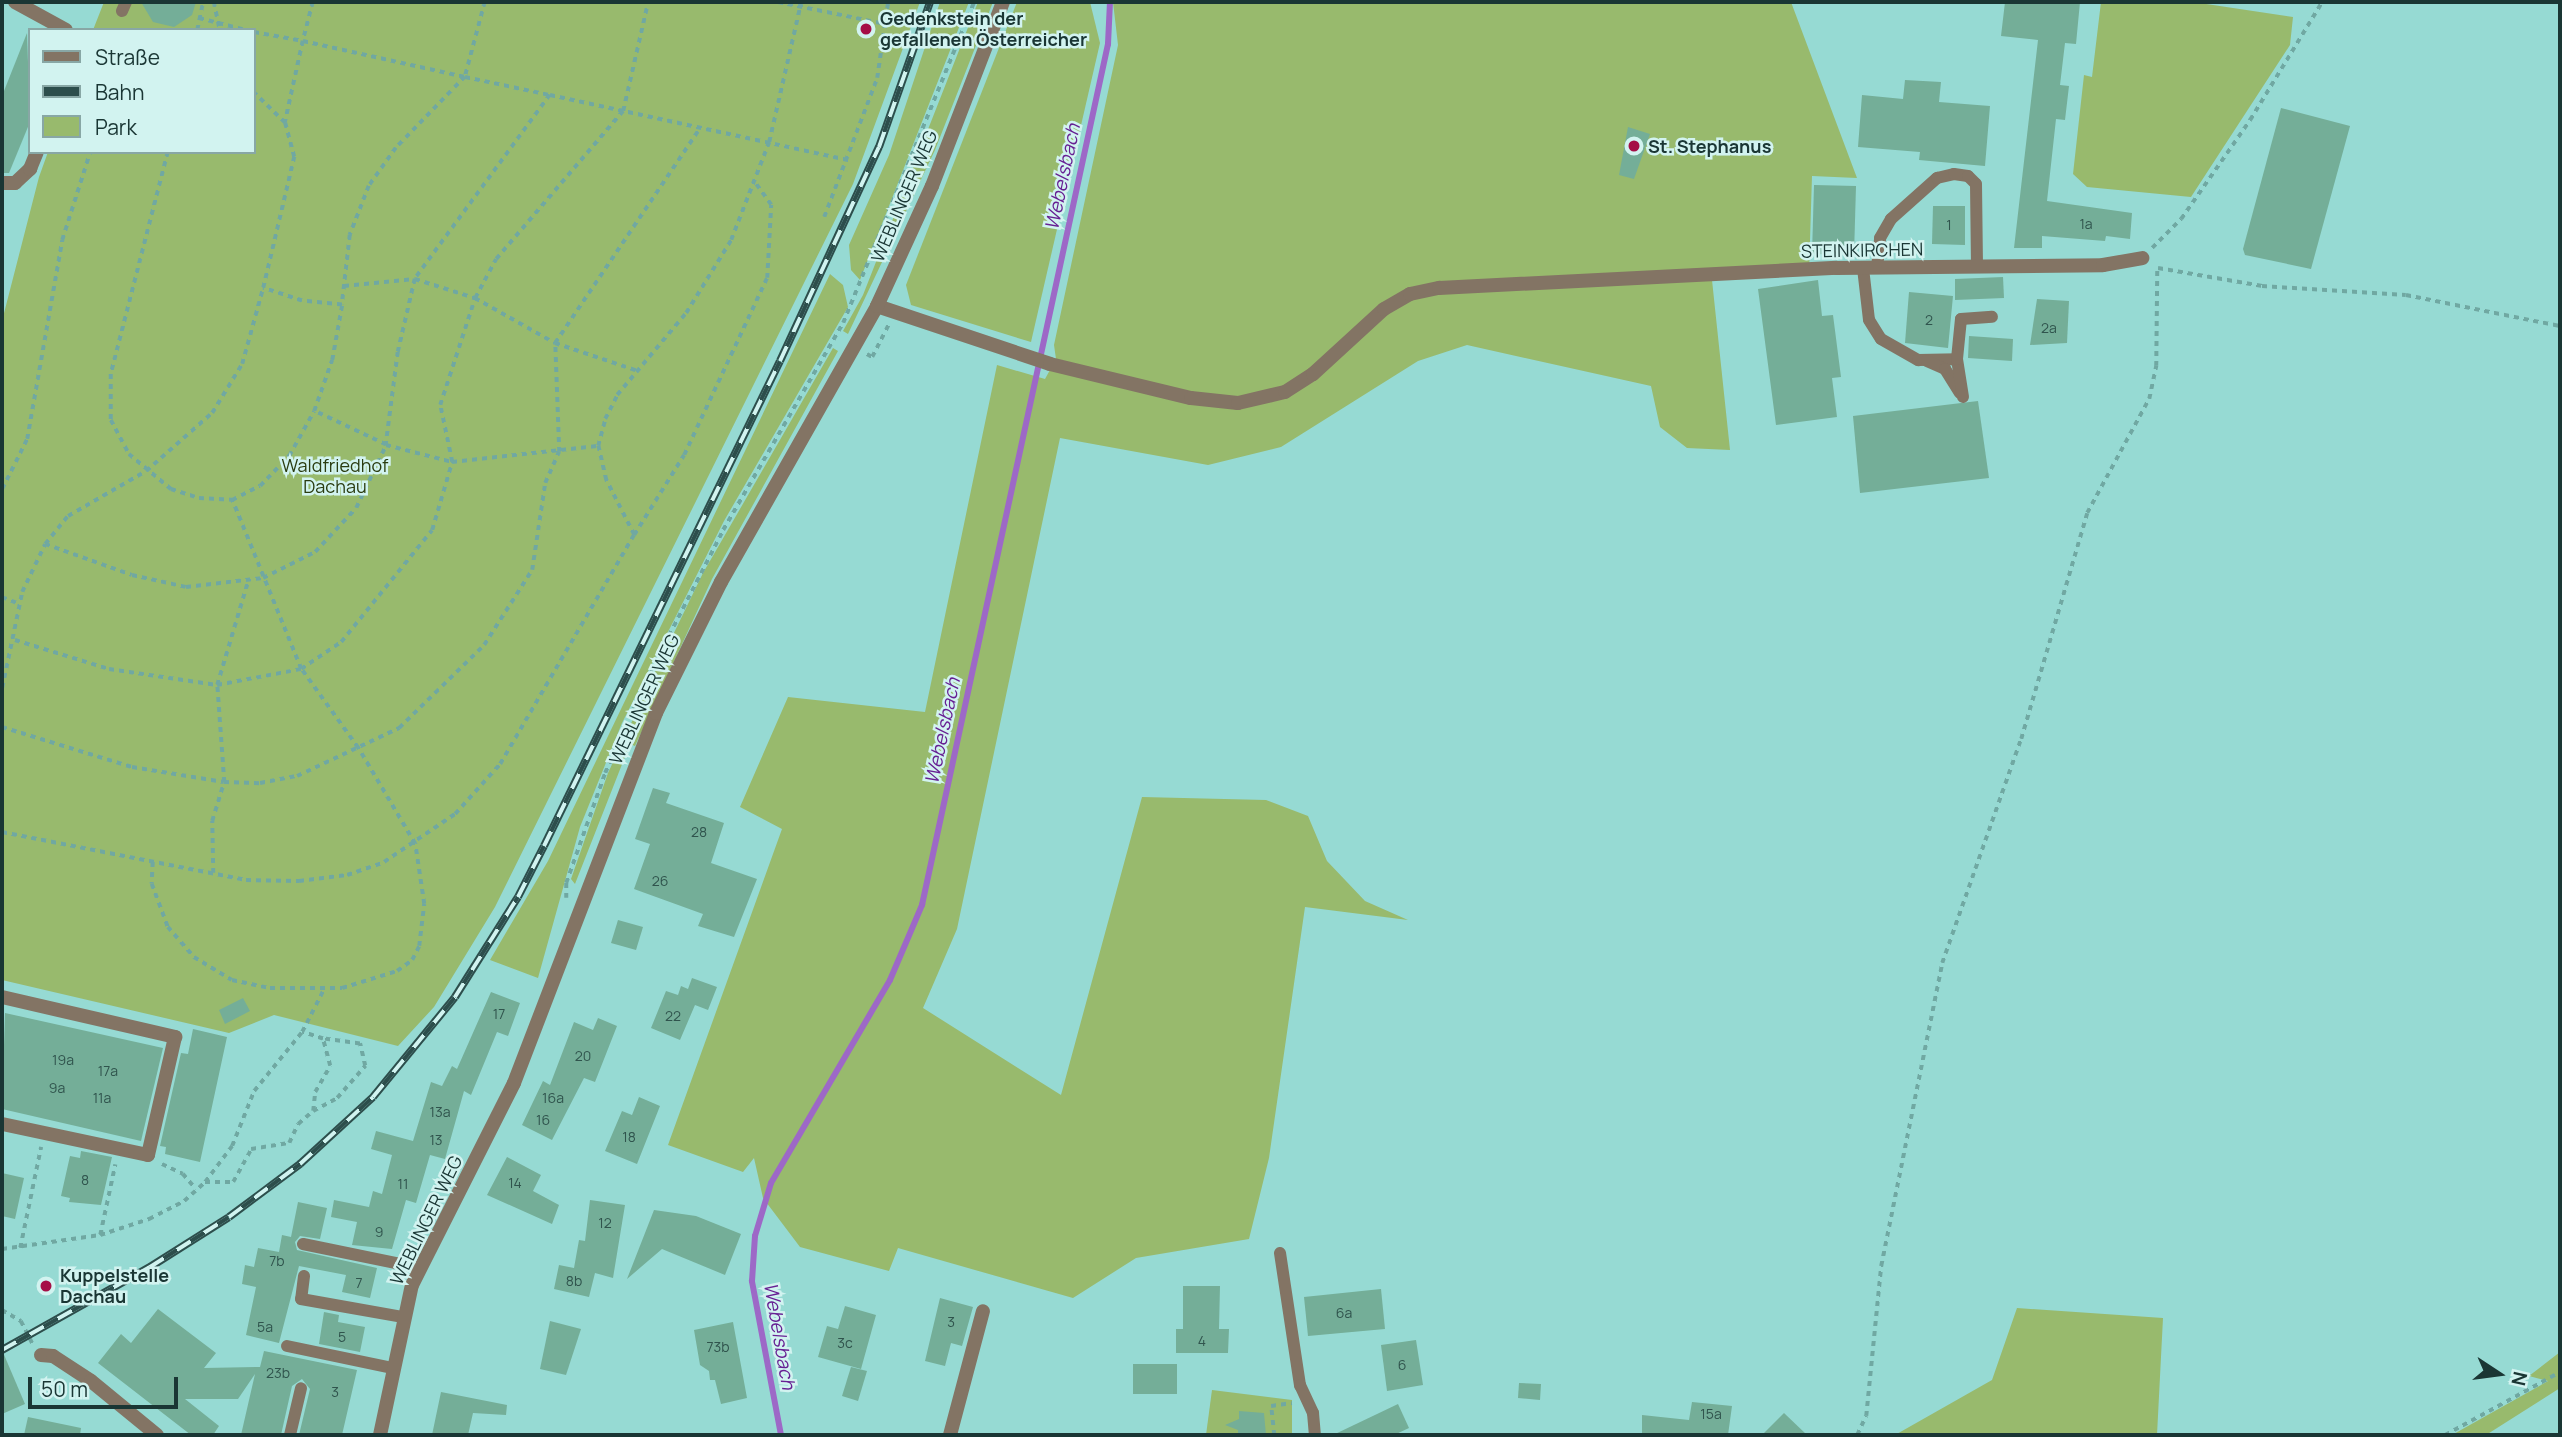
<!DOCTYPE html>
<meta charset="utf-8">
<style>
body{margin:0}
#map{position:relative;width:2562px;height:1437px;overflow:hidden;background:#96dad3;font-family:Manrope,sans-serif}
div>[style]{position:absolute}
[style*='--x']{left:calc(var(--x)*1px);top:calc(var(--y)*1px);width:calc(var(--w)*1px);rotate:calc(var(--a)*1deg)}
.green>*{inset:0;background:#98ba6d}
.stream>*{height:6px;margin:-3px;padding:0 3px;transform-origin:3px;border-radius:3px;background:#9d68c7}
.building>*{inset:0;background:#74ae98}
.path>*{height:3.5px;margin-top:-1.75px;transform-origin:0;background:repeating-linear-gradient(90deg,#70a8a2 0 5px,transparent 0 10px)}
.service>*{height:12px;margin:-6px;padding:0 6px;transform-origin:6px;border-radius:6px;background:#837464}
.minor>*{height:14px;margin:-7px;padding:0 7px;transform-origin:7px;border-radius:7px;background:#837464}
.tertiary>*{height:14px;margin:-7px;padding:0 7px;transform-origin:7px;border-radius:7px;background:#837464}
.rail>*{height:8px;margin-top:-4px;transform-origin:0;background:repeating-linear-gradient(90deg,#d2f3f0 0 16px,#2d4e4c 0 32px);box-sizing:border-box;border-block:2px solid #2d4e4c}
.dots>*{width:19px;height:19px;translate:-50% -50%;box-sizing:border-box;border:4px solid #d2f3f0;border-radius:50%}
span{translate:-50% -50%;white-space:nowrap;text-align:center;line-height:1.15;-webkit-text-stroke:5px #d2f3f0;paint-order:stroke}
.number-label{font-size:14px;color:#30544d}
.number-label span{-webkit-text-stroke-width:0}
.poi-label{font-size:18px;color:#1a3634;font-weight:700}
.left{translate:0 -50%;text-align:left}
.street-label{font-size:18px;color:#1a3634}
.park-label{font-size:18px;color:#2a3c10}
.water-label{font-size:19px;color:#672093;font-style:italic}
.frame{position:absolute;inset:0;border:4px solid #1a3634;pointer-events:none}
.legend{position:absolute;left:28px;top:28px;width:228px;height:126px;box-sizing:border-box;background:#d2f3f0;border:2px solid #88a7a5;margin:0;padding:9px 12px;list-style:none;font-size:21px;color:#1a3634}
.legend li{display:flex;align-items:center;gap:14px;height:35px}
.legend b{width:35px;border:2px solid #88a7a5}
.north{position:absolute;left:2464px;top:1339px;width:70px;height:70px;-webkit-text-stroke:5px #d2f3f0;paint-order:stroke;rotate:103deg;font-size:19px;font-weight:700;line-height:28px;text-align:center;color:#1a3634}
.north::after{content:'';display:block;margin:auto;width:24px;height:32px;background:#1a3634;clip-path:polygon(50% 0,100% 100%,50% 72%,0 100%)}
.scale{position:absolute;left:28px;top:1377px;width:150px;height:32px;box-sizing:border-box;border:4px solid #1a3634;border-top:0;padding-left:9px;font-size:21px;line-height:24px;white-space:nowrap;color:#1a3634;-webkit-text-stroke:5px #d2f3f0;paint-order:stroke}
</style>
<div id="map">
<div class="green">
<i style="clip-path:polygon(104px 2px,920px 2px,853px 184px,495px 907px,434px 1007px,398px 1046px,274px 1015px,229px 1033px,2px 980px,2px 321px,39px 177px,48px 152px,254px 152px,254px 30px,93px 30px)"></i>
<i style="clip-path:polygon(940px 2px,969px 2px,860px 280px,851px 270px,849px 245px,889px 155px)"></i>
<i style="clip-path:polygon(978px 2px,993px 2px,935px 150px,848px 334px,843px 331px,863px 295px)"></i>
<i style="clip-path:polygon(1017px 2px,1090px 2px,1100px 43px,1031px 342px,911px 305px,906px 285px)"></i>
<i style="clip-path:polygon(1113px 2px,1791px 2px,1857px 178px,1812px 176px,1809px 273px,1712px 280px,1730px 450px,1687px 448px,1660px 427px,1651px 386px,1467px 345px,1418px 361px,1281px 447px,1208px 465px,1060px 438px,957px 929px,923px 1008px,1061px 1095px,1142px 797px,1266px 800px,1308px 816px,1327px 861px,1365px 901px,1408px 920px,1305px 907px,1269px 1158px,1249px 1239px,1136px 1258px,1073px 1298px,898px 1248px,889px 1271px,800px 1247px,763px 1198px,754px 1158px,743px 1172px,668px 1145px,782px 829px,740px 807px,788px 697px,925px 712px,997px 365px,1045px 379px,1056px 359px,1054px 345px,1118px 45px)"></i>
<i style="clip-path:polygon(2101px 2px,2193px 2px,2293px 17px,2290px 45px,2191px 197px,2087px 187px,2073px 174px,2084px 75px,2092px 77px)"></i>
<i style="clip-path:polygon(830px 274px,843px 285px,848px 307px,724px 521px,622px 723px,580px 827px,538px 978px,490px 960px,548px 861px)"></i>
<i style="clip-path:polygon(833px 348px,838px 351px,712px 579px,635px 746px,630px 744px,575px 884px,571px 879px,608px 773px,654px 674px,703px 573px)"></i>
<i style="clip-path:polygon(2017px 1308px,2163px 1318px,2157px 1435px,1895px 1435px,1992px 1380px)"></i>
<i style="clip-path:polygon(2560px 1352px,2560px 1388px,2486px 1435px,2452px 1435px,2548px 1381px,2529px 1376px)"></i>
<i style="clip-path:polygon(1212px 1390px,1292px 1400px,1292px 1435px,1206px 1435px)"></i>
</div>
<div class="stream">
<i style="--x:781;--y:1435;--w:157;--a:-100.7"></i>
<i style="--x:752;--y:1281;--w:45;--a:-86.2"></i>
<i style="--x:755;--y:1236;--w:55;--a:-73.2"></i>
<i style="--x:771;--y:1183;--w:235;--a:-59.6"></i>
<i style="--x:890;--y:980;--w:82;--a:-66.9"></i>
<i style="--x:922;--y:905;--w:881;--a:-77.81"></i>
<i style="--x:1108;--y:44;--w:42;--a:-87.3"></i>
</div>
<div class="building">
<i style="clip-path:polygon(141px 2px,196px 2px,192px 15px,174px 27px,153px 22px)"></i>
<i style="clip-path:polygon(2005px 2px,2080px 2px,2076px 44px,2065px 43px,2060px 85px,2069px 86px,2065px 120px,2056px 119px,2047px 201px,2132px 213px,2130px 239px,2106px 236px,2105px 241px,2042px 236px,2042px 248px,2014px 248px,2038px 40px,2001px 36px)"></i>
<i style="clip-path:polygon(27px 33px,30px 122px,9px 173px,2px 173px,2px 96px)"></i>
<i style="clip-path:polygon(1905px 80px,1941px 82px,1939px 102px,1990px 106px,1985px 166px,1919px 160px,1920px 152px,1858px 147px,1862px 95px,1903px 99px)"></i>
<i style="clip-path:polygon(2281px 108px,2350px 126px,2311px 269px,2245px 255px,2243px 249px)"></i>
<i style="clip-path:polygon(1628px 127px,1650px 134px,1634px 179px,1619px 175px)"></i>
<i style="clip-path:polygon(1814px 185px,1856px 186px,1854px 255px,1812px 254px)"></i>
<i style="clip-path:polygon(1933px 206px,1965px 206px,1965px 245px,1932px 244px)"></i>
<i style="clip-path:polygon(2003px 277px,2004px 298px,1955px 300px,1955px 279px)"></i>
<i style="clip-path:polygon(1818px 280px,1822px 316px,1833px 315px,1841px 377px,1832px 378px,1837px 417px,1776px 425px,1758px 289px)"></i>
<i style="clip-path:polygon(1909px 292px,1953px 296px,1948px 348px,1905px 343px)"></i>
<i style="clip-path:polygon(2037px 299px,2069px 301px,2067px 343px,2030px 345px)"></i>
<i style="clip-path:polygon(1969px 336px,2013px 339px,2012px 361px,1968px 358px)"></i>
<i style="clip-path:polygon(1978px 401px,1989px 478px,1860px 493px,1853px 416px)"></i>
<i style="clip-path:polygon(653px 788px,670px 793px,666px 803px,724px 823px,711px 863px,757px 879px,734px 937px,698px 926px,703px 914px,634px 889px,650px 844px,635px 839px)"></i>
<i style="clip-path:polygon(618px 920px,643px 927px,636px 950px,611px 943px)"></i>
<i style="clip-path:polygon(692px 978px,717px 987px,708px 1010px,695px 1005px,680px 1040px,651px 1028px,666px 991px,678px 995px,681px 986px,688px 989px)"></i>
<i style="clip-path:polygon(491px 992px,520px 1003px,508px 1036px,497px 1032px,471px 1095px,464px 1091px,445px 1159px,430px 1155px,416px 1203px,406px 1200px,392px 1249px,352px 1245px,357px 1222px,331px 1217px,334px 1200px,369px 1207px,373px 1191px,382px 1194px,392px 1155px,371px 1149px,376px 1131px,413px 1141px,431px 1082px,442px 1086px,452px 1066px,457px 1069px)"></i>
<i style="clip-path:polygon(243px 998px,250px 1011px,225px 1024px,219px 1010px)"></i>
<i style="clip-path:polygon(5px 1013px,163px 1048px,141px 1141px,2px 1109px)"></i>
<i style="clip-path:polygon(598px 1018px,617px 1026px,595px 1082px,584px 1078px,552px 1140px,522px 1125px,543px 1081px,550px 1085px,574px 1022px,593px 1030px)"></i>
<i style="clip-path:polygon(193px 1029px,227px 1037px,200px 1162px,165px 1154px,166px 1147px,160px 1146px,181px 1053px,188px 1054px)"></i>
<i style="clip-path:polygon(639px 1097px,660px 1106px,637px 1164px,605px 1151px,622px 1111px,632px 1115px)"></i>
<i style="clip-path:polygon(81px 1151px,112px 1157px,101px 1205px,69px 1202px,70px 1198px,61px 1196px,70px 1156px,80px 1158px)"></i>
<i style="clip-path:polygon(507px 1157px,541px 1175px,533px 1191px,559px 1205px,552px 1224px,487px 1195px)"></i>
<i style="clip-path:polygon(2px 1173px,24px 1178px,15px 1219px,2px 1216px)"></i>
<i style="clip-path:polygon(590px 1200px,625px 1205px,613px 1278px,595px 1273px,589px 1297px,554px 1289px,559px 1265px,574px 1268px,579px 1240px,585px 1241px)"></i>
<i style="clip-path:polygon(298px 1202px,327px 1208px,320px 1239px,300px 1236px,295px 1242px,297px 1250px,377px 1268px,370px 1298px,342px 1292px,346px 1275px,299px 1266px,279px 1343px,246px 1335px,256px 1287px,242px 1284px,245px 1265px,254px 1267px,258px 1248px,279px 1252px,282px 1235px,291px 1237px)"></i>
<i style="clip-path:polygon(654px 1210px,696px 1216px,741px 1234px,725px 1275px,662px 1249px,627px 1279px)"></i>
<i style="clip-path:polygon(1183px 1286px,1220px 1286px,1219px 1329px,1229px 1329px,1228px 1353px,1176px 1353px,1176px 1329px,1183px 1329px)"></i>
<i style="clip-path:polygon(1381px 1289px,1385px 1329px,1308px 1336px,1304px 1297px)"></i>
<i style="clip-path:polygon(940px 1298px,973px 1307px,962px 1346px,951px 1343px,945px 1366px,925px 1361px)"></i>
<i style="clip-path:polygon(845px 1306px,876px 1315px,861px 1369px,818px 1357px,827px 1326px,838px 1329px)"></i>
<i style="clip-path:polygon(158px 1309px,216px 1353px,204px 1368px,260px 1367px,264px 1351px,357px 1370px,342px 1435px,299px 1435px,310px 1389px,302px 1379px,292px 1386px,281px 1435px,241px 1435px,255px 1374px,238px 1399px,185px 1399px,219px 1426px,213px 1435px,191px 1435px,98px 1363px,121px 1334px,131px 1343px)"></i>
<i style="clip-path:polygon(324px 1312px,339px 1315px,338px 1322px,365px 1327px,360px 1352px,319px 1344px)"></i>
<i style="clip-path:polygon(550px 1321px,581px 1329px,566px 1375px,540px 1369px)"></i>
<i style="clip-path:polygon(733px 1322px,747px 1398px,721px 1404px,715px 1380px,710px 1380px,709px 1371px,700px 1365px,694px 1330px)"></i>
<i style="clip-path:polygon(1416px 1340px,1423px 1385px,1387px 1391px,1381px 1345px)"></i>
<i style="clip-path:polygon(2px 1350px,25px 1404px,2px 1414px)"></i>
<i style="clip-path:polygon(1133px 1364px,1177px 1364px,1177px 1394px,1133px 1394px)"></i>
<i style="clip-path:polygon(851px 1367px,867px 1371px,858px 1401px,842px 1396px)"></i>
<i style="clip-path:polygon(1519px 1383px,1541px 1384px,1540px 1400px,1518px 1398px)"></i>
<i style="clip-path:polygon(441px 1392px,507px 1405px,506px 1415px,473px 1413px,468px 1435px,432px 1435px)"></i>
<i style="clip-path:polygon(1692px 1402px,1732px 1406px,1728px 1435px,1642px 1435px,1642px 1415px,1689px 1420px)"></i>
<i style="clip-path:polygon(1398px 1404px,1409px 1428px,1394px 1435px,1333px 1435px)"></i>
<i style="clip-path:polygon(1239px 1411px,1264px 1413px,1266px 1435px,1238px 1435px,1238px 1430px,1225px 1425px,1239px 1419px)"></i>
<i style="clip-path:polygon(1784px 1413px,1807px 1435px,1762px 1435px)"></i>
<i style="clip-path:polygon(28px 1417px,81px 1428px,80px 1435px,24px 1435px)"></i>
</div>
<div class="path">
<i style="--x:214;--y:2;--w:29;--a:78"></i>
<i style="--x:313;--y:2;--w:40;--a:104.4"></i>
<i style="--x:303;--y:41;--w:166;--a:12.5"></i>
<i style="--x:465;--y:77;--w:99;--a:134.2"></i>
<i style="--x:396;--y:148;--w:47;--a:125.4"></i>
<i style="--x:369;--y:186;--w:53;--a:111.2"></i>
<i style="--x:350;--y:235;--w:70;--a:96.5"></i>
<i style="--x:485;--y:2;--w:78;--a:104.9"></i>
<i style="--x:465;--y:77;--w:87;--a:12"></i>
<i style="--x:550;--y:95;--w:228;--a:126.3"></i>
<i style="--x:415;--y:279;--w:75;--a:103.1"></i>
<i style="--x:398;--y:352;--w:94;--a:97.4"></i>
<i style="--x:386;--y:445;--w:68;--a:14.4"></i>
<i style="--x:452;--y:462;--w:146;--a:-6.3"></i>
<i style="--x:778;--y:2;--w:109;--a:11.6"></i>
<i style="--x:199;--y:18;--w:49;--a:14.3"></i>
<i style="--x:197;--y:30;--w:29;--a:-78"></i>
<i style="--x:254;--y:32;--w:50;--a:10.4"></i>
<i style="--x:303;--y:41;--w:84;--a:102.4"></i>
<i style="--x:550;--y:95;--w:306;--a:12.3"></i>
<i style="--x:168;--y:152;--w:229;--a:104.4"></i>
<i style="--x:111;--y:374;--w:46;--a:90"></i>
<i style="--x:111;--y:420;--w:38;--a:62"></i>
<i style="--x:129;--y:454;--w:55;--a:39.8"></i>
<i style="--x:171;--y:489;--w:29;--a:18"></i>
<i style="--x:199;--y:498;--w:33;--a:3"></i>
<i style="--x:824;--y:217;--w:149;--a:-69.1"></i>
<i style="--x:877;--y:78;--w:77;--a:-81.8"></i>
<i style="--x:2152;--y:248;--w:41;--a:-45"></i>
<i style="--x:2181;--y:219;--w:121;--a:-55.1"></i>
<i style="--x:2250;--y:120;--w:138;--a:-58.6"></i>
<i style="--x:2158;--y:268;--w:106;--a:9.8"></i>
<i style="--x:2262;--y:286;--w:144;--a:3.6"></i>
<i style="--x:2406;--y:295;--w:157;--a:11.4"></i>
<i style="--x:344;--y:286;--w:71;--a:-5.6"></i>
<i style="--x:415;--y:279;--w:63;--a:17.6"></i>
<i style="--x:475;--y:298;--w:44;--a:-61.7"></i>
<i style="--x:496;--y:259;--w:195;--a:-49.4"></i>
<i style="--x:623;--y:111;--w:112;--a:-77.1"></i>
<i style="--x:867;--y:354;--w:6;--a:31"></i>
<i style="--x:872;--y:357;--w:36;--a:-63"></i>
<i style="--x:2;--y:489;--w:56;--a:-63.4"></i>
<i style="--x:27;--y:439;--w:202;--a:-80"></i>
<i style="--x:62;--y:240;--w:92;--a:-72.3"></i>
<i style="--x:634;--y:535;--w:94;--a:-58"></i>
<i style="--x:684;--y:455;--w:195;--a:-64.9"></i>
<i style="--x:767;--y:278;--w:73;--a:-86.9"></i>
<i style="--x:771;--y:205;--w:29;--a:-126"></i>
<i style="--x:45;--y:544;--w:92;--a:19.6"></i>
<i style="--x:132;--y:575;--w:55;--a:12.5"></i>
<i style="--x:186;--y:587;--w:78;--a:-6.7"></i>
<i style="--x:263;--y:578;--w:58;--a:-26.6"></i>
<i style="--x:315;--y:552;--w:60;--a:-47"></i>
<i style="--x:356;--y:508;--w:70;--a:-64.5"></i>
<i style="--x:386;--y:445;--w:80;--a:-154.7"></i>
<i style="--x:314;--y:411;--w:54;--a:-70.6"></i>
<i style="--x:332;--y:360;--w:56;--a:-79.7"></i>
<i style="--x:342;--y:305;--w:40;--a:-174.3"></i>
<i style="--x:302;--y:301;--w:41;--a:-161.6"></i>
<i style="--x:263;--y:288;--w:135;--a:-76.7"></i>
<i style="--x:294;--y:157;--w:35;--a:-105"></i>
<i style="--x:285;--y:123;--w:43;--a:-135.9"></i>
<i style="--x:2;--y:597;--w:18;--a:22"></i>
<i style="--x:15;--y:640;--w:98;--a:17.1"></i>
<i style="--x:109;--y:669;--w:109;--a:8.4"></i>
<i style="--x:217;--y:685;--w:86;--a:-10.8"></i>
<i style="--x:301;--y:669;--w:48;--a:-34"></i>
<i style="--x:341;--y:642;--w:144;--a:-50.9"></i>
<i style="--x:432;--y:530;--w:71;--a:-73.6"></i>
<i style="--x:452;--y:462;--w:58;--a:-101.9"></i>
<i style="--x:440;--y:405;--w:113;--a:-71.9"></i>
<i style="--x:475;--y:298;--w:92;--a:29.4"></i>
<i style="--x:555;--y:343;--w:88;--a:18.6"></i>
<i style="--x:2;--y:688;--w:98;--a:-78.2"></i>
<i style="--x:22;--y:592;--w:53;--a:-64.4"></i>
<i style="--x:45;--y:544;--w:36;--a:-51"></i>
<i style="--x:68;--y:516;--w:90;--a:-30"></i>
<i style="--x:146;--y:471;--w:88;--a:-41.3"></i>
<i style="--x:212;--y:413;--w:57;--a:-58.5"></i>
<i style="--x:242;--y:364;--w:79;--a:-74.6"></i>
<i style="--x:2;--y:727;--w:136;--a:17.1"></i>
<i style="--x:132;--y:767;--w:93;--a:9.3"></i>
<i style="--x:224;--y:782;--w:36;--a:2"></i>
<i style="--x:260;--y:783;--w:38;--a:-11"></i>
<i style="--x:297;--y:776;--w:113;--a:-25.2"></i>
<i style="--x:399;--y:728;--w:119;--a:-44.3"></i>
<i style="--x:484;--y:645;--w:89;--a:-57.4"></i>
<i style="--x:532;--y:570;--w:88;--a:-81.5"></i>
<i style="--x:545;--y:483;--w:34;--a:-66"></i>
<i style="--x:559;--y:452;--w:109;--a:-92.1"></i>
<i style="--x:555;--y:343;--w:259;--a:-56"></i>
<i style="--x:2;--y:832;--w:249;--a:11.1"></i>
<i style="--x:246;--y:880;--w:53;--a:1.1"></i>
<i style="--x:299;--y:881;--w:48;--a:-7.1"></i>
<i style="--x:347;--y:875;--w:39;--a:-19"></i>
<i style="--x:384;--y:862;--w:86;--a:-34.1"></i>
<i style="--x:455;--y:814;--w:67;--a:-48"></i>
<i style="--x:500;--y:764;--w:265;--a:-59.7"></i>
<i style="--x:634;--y:535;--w:62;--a:-117"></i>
<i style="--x:606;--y:480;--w:35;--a:-103"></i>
<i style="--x:598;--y:446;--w:28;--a:-75"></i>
<i style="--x:605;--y:419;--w:27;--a:-63"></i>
<i style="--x:617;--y:395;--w:107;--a:-49.9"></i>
<i style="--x:686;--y:313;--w:86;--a:-58.3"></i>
<i style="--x:731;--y:240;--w:105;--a:-68.8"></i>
<i style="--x:769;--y:142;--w:144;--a:-77.1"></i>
<i style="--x:153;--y:862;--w:22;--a:93"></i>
<i style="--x:152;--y:884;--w:46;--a:69.6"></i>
<i style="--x:168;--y:927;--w:40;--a:49"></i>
<i style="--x:194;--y:957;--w:44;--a:31.2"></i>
<i style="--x:232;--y:980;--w:39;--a:12"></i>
<i style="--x:270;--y:988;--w:72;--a:0"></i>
<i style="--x:342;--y:988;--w:58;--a:-17.2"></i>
<i style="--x:397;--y:971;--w:19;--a:-36"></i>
<i style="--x:412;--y:960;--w:16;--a:-63"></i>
<i style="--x:419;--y:946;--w:42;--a:-83.2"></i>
<i style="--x:424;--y:904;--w:61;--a:-98.5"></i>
<i style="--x:415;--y:844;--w:112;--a:-120.7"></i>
<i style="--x:358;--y:748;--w:97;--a:-125.8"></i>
<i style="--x:301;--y:669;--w:183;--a:-112.2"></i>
<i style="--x:232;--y:500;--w:31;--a:-27"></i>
<i style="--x:260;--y:486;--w:42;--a:-46"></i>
<i style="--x:289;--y:456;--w:51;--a:-60.9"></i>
<i style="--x:213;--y:873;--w:52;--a:-91.1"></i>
<i style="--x:212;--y:821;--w:41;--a:-72.9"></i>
<i style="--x:224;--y:782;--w:97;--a:-94.1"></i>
<i style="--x:217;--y:685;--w:109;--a:-73.4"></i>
<i style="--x:566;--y:898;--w:15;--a:-90"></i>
<i style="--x:566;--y:883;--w:117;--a:-70.5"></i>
<i style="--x:605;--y:773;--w:102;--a:-66.2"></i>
<i style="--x:646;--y:680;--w:169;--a:-62.8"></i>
<i style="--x:723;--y:530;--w:239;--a:-59.9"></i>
<i style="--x:843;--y:323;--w:347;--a:-67.8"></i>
<i style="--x:313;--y:1111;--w:27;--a:-28"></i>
<i style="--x:337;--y:1098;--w:43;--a:-48.8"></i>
<i style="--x:365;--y:1066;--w:23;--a:-103"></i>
<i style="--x:360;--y:1044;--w:36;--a:-172"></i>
<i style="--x:162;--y:1164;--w:23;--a:25"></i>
<i style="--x:183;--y:1174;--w:20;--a:49"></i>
<i style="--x:205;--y:1182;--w:28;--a:0"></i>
<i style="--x:233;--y:1182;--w:38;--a:-61"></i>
<i style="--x:251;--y:1149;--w:38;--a:-9"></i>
<i style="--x:289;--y:1143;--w:21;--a:-65"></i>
<i style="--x:298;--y:1124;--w:20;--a:-41"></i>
<i style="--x:313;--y:1111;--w:19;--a:-84"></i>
<i style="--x:315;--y:1092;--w:30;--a:-60"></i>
<i style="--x:330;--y:1066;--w:28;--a:-105"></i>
<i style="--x:323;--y:1039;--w:22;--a:-162"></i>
<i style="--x:100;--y:1235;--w:72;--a:-77.9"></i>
<i style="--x:20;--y:1248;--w:103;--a:-78.3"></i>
<i style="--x:2;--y:1249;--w:99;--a:-8.1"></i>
<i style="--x:100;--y:1235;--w:52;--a:-18.1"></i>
<i style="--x:149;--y:1219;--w:39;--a:-27"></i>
<i style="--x:184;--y:1201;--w:28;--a:-42"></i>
<i style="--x:205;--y:1182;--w:45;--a:-53.1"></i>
<i style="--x:232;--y:1146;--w:59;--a:-68.2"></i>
<i style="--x:254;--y:1091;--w:76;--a:-50.9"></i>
<i style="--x:302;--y:1032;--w:48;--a:-62.9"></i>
<i style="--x:2;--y:1310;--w:22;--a:30"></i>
<i style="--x:21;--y:1321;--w:25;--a:63"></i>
<i style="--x:1274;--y:1435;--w:29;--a:-96"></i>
<i style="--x:1271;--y:1406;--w:21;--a:-8"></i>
<i style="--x:1857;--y:1435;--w:21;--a:-65"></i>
<i style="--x:1866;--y:1416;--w:151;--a:-84.3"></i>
<i style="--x:1881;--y:1266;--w:309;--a:-78.6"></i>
<i style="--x:1942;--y:963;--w:238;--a:-70.6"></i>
<i style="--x:2021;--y:739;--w:235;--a:-73.7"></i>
<i style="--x:2087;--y:513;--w:130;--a:-61.5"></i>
<i style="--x:2149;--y:399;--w:34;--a:-78"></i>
<i style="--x:2156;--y:366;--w:98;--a:-89.4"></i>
<i style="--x:2445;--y:1435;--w:131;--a:-28.7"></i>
</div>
<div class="service">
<i style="--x:122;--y:11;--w:10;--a:-66"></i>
<i style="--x:1863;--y:268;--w:52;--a:83.4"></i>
<i style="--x:1869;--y:320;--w:22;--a:58"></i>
<i style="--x:1881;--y:339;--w:43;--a:29.6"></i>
<i style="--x:1918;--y:360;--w:39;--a:-1"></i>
<i style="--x:1877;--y:268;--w:30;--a:-84"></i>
<i style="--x:1880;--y:238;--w:22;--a:-60"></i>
<i style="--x:1891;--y:219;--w:62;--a:-41.7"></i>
<i style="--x:1937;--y:178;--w:17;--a:-13"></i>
<i style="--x:1954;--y:174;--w:14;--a:8"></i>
<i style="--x:1968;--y:176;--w:11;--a:45"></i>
<i style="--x:1976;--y:184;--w:83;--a:89.3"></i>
<i style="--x:1927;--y:361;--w:20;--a:24"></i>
<i style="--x:1945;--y:369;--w:28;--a:58"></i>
<i style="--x:1963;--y:397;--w:38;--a:-99"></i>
<i style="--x:1957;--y:359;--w:40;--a:-84.3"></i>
<i style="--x:1961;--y:319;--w:31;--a:-4"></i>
<i style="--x:303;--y:1244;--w:119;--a:11.6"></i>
<i style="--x:1280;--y:1253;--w:134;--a:81.4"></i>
<i style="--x:1300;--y:1385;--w:31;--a:65"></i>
<i style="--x:1313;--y:1413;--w:22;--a:85"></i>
<i style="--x:304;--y:1276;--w:23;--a:97"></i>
<i style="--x:301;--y:1299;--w:104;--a:10"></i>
<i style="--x:287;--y:1346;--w:107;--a:11.8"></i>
<i style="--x:290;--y:1435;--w:48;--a:-76.8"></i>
</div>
<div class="minor">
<i style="--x:15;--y:2;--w:58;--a:28.8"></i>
<i style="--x:2;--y:183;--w:13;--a:0"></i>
<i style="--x:15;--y:183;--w:21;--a:-43"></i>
<i style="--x:30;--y:169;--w:18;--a:-68"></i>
<i style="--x:877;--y:306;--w:182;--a:18.5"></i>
<i style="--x:1050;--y:364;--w:145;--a:13.6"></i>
<i style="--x:1191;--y:398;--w:47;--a:6.1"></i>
<i style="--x:1238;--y:403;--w:48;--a:-13.2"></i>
<i style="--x:1285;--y:392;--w:33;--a:-33"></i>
<i style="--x:1313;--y:374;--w:96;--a:-42.5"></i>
<i style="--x:1384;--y:309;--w:30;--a:-30"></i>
<i style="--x:1410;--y:294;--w:30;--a:-12"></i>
<i style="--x:1439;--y:288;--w:398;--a:-2.9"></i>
<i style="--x:1836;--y:268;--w:267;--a:-0.6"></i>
<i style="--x:2103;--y:265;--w:40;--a:-10"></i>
<i style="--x:2;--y:997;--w:178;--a:13"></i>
<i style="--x:175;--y:1037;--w:121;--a:102.9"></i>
<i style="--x:148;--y:1155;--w:149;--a:-168"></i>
<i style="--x:41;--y:1355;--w:12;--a:5"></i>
<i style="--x:53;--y:1356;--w:45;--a:33.3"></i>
<i style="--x:91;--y:1381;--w:85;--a:39.3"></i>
<i style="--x:950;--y:1435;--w:128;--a:-75.1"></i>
</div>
<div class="tertiary">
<i style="--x:380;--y:1435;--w:153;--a:-78"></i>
<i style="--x:412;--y:1285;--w:226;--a:-63.2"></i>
<i style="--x:514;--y:1083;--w:396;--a:-69"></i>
<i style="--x:656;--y:713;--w:146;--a:-63.6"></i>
<i style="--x:721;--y:582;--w:317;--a:-60.5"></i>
<i style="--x:877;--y:306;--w:132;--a:-65.4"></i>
<i style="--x:932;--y:186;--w:197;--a:-68.9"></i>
</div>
<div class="rail">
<i style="--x:2;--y:1350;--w:170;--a:-29.3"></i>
<i style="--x:150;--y:1267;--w:93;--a:-32.3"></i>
<i style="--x:229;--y:1217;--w:89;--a:-36.7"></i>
<i style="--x:300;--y:1164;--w:99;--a:-42.5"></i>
<i style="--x:373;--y:1097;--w:129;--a:-50.6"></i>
<i style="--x:455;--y:997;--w:118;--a:-57.8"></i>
<i style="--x:518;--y:897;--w:57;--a:-63"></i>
<i style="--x:544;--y:846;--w:539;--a:-64.05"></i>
<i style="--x:780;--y:361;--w:236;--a:-65.2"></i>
<i style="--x:879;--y:147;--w:154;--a:-70.6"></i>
</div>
<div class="dots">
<i style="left:866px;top:29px;background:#a50f46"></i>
<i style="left:1634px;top:146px;background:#a50f46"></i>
<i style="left:46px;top:1286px;background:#a50f46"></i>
</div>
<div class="number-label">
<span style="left:2086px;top:224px">1a</span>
<span style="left:1949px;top:225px">1</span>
<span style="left:1929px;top:320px">2</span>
<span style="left:2049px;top:328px">2a</span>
<span style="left:699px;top:832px">28</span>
<span style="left:660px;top:881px">26</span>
<span style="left:499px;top:1014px">17</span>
<span style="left:673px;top:1016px">22</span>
<span style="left:583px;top:1056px">20</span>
<span style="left:63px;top:1060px">19a</span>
<span style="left:108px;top:1071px">17a</span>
<span style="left:57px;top:1088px">9a</span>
<span style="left:102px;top:1098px">11a</span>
<span style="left:553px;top:1098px">16a</span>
<span style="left:440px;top:1112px">13a</span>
<span style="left:543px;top:1120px">16</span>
<span style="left:629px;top:1137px">18</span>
<span style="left:436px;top:1140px">13</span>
<span style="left:85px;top:1180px">8</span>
<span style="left:515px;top:1183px">14</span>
<span style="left:403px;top:1184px">11</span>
<span style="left:605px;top:1223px">12</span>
<span style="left:379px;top:1232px">9</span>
<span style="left:277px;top:1261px">7b</span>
<span style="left:574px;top:1281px">8b</span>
<span style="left:359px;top:1283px">7</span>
<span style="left:1344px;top:1313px">6a</span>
<span style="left:951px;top:1322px">3</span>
<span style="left:265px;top:1327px">5a</span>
<span style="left:342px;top:1337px">5</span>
<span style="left:1202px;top:1341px">4</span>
<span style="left:845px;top:1343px">3c</span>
<span style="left:718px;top:1347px">73b</span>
<span style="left:1402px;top:1365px">6</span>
<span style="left:278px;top:1373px">23b</span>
<span style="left:335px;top:1392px">3</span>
<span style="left:1711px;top:1414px">15a</span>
</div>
<div class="poi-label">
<span class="left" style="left:880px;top:29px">Gedenkstein der<br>gefallenen Österreicher</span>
<span class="left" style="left:1648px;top:146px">St. Stephanus</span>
<span class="left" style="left:60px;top:1286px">Kuppelstelle<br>Dachau</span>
</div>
<div class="street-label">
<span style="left:904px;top:196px;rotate:-67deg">WEBLINGER WEG</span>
<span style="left:1862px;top:250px;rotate:-1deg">STEINKIRCHEN</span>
<span style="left:644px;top:699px;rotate:-65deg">WEBLINGER WEG</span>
<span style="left:426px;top:1220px;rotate:-64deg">WEBLINGER WEG</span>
</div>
<div class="park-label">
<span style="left:335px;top:476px">Waldfriedhof<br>Dachau</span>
</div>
<div class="water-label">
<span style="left:1063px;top:177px;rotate:-78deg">Webelsbach</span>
<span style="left:943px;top:731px;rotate:-78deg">Webelsbach</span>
<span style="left:779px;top:1336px;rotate:80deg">Webelsbach</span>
</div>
<div class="frame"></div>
<ul class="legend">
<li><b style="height:9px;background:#837464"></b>Straße</li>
<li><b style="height:9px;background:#2d4e4c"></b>Bahn</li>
<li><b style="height:19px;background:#98ba6d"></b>Park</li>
</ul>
<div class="north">N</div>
<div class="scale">50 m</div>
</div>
